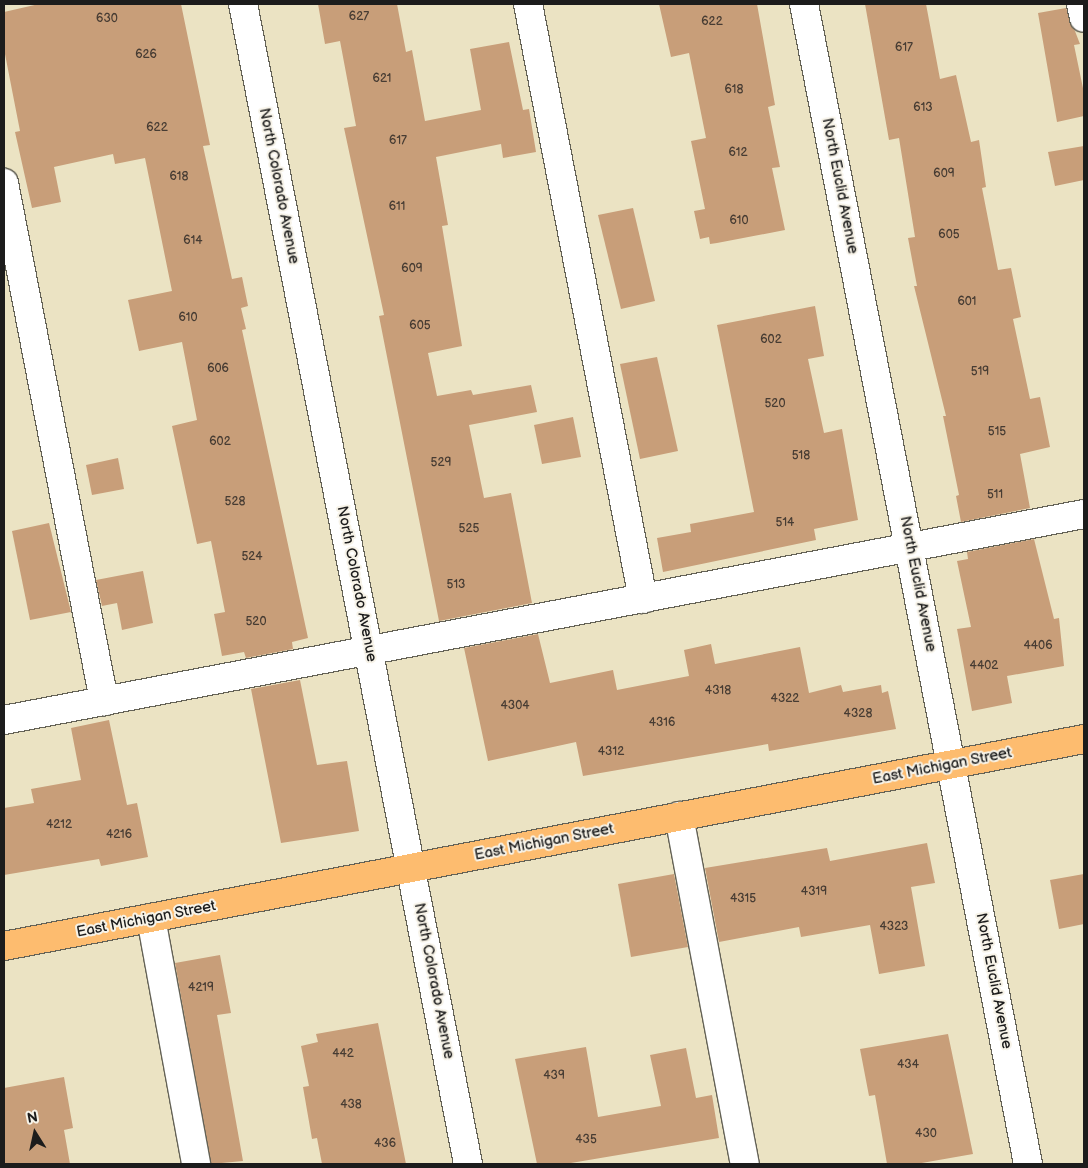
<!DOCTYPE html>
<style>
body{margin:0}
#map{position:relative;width:1088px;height:1168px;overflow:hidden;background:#ebe3c3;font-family:"Balsamiq Sans",sans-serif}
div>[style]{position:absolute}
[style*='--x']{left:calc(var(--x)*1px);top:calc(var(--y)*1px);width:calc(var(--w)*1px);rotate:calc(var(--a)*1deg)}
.building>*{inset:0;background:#c89e79}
.roads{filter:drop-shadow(1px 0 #646256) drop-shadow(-1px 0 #646256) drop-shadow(0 1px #646256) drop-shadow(0 -1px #646256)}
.minor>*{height:28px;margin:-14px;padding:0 14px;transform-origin:14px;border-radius:14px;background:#fff}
.major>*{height:28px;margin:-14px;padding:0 14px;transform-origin:14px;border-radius:14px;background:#fdbc6f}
span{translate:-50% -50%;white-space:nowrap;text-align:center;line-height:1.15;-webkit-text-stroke:4px #f7f3e8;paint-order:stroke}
.number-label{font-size:12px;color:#473c33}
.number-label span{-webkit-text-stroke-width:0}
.street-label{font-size:15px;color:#1c1c1c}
.frame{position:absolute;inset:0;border:5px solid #1c1c1c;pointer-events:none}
.north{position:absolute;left:10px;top:1108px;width:50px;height:50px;-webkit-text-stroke:4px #f7f3e8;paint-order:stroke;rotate:350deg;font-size:14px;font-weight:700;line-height:20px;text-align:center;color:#1c1c1c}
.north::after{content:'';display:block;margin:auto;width:18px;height:22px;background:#1c1c1c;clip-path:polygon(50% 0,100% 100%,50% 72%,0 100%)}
</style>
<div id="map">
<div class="building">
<i style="clip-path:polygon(39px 4px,181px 4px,210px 145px,203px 146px,232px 279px,242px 277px,248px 306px,241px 308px,246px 329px,242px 330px,308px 638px,292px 642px,293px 649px,246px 658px,244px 652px,222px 656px,214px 614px,225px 612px,211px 541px,197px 544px,172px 426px,197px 420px,182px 342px,139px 351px,128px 300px,172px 291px,145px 158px,115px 164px,113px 154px,54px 167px,61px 202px,32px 208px,15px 132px,20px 131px,4px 49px,4px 12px)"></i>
<i style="clip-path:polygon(318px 4px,397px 4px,406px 52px,412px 50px,425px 121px,481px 110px,470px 49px,509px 42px,523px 110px,529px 109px,536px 152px,503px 158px,501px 144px,436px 157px,448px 225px,442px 226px,462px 346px,428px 353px,437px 396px,471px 390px,473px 395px,531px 385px,537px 412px,469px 425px,484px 498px,511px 493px,532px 603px,439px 621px,379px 316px,384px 315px,344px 128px,356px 126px,340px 41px,325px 44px)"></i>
<i style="clip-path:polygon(659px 4px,757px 4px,775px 105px,768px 107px,780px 167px,772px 168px,785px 230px,717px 243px,710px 244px,709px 237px,700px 239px,694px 211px,705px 209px,691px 141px,706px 138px,689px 53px,671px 57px)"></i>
<i style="clip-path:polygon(865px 4px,926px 4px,940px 79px,956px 75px,971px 142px,979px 140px,986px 187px,982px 188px,998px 270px,1011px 268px,1021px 317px,1013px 319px,1030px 399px,1040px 397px,1050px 447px,1020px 454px,1030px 508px,961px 522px,956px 496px,959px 495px,943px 416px,946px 416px,914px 286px,917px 286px,908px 238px,915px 237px,899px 138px,889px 140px)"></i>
<i style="clip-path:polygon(1066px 8px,1080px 44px,1074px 45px,1084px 93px,1084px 116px,1057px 122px,1038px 13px)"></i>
<i style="clip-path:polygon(1084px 146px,1084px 180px,1055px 186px,1048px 152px)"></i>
<i style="clip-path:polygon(633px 208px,655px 301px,621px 309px,598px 215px)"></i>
<i style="clip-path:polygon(815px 306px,824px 356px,808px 359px,824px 433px,842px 429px,858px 520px,814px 529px,816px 540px,663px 572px,657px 538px,691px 532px,690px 524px,754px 512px,717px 325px)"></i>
<i style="clip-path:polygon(657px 357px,678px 451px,640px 459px,620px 364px)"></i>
<i style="clip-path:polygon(573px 417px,581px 457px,542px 464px,534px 425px)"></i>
<i style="clip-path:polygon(118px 458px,124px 489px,92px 495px,86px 465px)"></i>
<i style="clip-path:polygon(49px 523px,71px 612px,30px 620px,12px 531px)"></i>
<i style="clip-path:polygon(1034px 539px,1054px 619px,1059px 618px,1064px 666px,1007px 676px,1012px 703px,972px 711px,957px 629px,971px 627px,957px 561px,968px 559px,967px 552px)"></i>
<i style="clip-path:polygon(143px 571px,153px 623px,122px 630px,117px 603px,102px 606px,96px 580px)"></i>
<i style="clip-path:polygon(538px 634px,550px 683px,613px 670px,617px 690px,689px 676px,684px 650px,711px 644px,715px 664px,800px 647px,809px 693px,841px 685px,843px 692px,881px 685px,882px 693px,888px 691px,896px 729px,769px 751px,768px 744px,583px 776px,576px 742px,488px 761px,464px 648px)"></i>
<i style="clip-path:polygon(300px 680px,317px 765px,347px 761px,359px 831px,281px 843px,251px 689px)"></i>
<i style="clip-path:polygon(109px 720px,127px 805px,137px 803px,148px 857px,101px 866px,99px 859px,4px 875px,4px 808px,34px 803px,31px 789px,81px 780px,71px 728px)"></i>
<i style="clip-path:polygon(927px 843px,935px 883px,911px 887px,925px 966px,879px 974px,870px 925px,801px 937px,799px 927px,719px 942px,705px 868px,827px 848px,830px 861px)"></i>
<i style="clip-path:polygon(674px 874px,688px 947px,631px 957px,618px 884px)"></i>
<i style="clip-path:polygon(1084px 874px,1084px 924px,1059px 929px,1050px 880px)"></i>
<i style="clip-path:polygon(220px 955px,231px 1013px,217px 1015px,243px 1161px,211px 1164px,175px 963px)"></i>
<i style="clip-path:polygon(378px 1023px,406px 1164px,322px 1164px,317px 1138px,312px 1139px,303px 1087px,309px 1086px,301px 1046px,318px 1042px,316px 1034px)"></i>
<i style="clip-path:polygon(948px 1034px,973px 1154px,916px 1164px,887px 1164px,875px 1095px,869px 1096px,860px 1049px)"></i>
<i style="clip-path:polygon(586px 1047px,598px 1117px,661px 1106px,650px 1055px,686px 1048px,696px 1098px,712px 1095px,719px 1138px,565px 1164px,537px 1164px,515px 1059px)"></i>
<i style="clip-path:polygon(64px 1077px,73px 1128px,64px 1130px,70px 1164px,4px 1164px,4px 1088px)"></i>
</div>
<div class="roads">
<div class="minor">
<i style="--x:243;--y:4;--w:1182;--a:79.02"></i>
<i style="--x:528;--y:4;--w:606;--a:79.06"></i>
<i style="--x:804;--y:4;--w:1181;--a:79.07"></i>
<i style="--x:1081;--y:4;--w:14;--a:78"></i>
<i style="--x:4;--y:183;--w:528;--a:79.07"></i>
<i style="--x:4;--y:720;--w:1099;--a:-10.8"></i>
<i style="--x:679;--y:816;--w:354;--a:79.3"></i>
<i style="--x:151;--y:918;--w:250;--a:79.6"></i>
</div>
<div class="major">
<i style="--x:4;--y:946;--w:1100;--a:-10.85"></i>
</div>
</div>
<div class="number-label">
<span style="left:359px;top:17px">627</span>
<span style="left:107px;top:19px">630</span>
<span style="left:712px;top:22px">622</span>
<span style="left:904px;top:48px">617</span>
<span style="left:146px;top:55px">626</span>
<span style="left:382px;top:79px">621</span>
<span style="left:734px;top:90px">618</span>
<span style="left:923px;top:108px">613</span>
<span style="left:157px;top:128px">622</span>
<span style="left:398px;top:141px">617</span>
<span style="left:738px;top:153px">612</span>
<span style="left:944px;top:174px">609</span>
<span style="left:179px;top:177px">618</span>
<span style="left:397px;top:207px">611</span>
<span style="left:739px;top:221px">610</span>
<span style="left:949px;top:235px">605</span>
<span style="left:193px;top:241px">614</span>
<span style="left:412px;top:269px">609</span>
<span style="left:967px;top:302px">601</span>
<span style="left:188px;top:318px">610</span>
<span style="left:420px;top:326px">605</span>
<span style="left:771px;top:340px">602</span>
<span style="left:218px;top:369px">606</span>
<span style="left:980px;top:372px">519</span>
<span style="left:775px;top:404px">520</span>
<span style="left:997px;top:432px">515</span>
<span style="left:220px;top:442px">602</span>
<span style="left:801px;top:456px">518</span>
<span style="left:441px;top:463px">529</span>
<span style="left:995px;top:495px">511</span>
<span style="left:235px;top:502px">528</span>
<span style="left:785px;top:523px">514</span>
<span style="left:469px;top:529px">525</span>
<span style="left:252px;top:557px">524</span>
<span style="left:456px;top:585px">513</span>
<span style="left:256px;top:622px">520</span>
<span style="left:1038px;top:646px">4406</span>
<span style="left:984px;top:666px">4402</span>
<span style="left:718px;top:691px">4318</span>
<span style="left:785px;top:699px">4322</span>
<span style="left:515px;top:706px">4304</span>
<span style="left:858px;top:714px">4328</span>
<span style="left:662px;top:723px">4316</span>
<span style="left:611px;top:752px">4312</span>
<span style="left:59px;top:825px">4212</span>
<span style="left:119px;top:835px">4216</span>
<span style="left:814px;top:892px">4319</span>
<span style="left:743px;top:899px">4315</span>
<span style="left:894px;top:927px">4323</span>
<span style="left:201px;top:988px">4219</span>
<span style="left:343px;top:1054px">442</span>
<span style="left:908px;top:1065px">434</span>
<span style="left:554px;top:1076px">439</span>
<span style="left:351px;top:1105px">438</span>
<span style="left:926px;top:1134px">430</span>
<span style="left:586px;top:1140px">435</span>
<span style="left:385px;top:1144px">436</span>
</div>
<div class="street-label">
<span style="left:279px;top:186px;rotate:79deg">North Colorado Avenue</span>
<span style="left:840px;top:186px;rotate:79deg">North Euclid Avenue</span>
<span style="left:357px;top:584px;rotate:79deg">North Colorado Avenue</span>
<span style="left:918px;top:584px;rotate:79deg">North Euclid Avenue</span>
<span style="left:942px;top:766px;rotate:-11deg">East Michigan Street</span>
<span style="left:544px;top:842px;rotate:-11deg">East Michigan Street</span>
<span style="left:146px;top:919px;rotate:-11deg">East Michigan Street</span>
<span style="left:434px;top:981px;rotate:79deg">North Colorado Avenue</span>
<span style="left:994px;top:981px;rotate:79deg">North Euclid Avenue</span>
</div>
<div class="frame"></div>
<div class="north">N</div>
</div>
